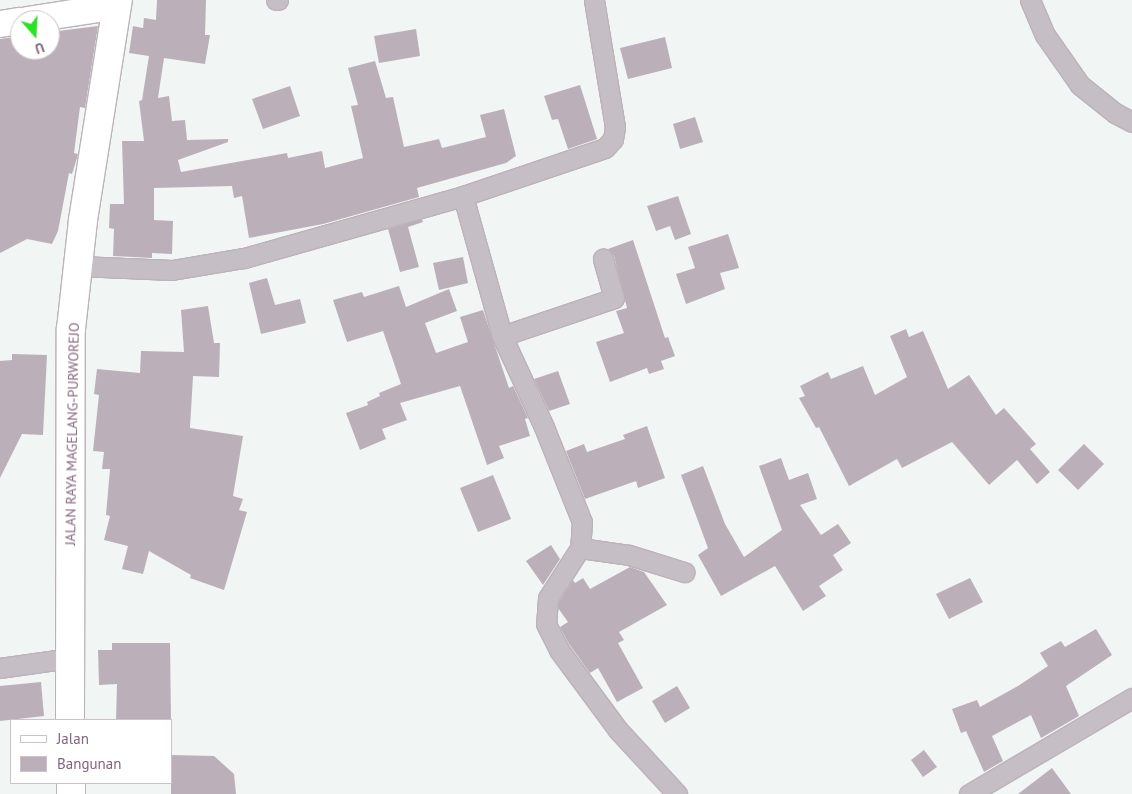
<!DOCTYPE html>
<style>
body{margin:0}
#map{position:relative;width:1132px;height:794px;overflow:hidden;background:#f1f5f4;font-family:"PT Sans",sans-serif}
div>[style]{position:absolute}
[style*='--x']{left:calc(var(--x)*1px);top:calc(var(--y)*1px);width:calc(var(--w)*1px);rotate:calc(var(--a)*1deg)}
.building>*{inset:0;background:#bbb0ba}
.roads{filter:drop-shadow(1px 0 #bcb2ba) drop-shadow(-1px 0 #bcb2ba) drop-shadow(0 1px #bcb2ba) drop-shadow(0 -1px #bcb2ba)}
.street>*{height:19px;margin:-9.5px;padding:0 9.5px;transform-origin:9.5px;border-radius:9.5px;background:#c5bec4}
.secondary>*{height:26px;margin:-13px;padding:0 13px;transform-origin:13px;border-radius:13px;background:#fff}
.primary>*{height:28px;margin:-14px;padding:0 14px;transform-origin:14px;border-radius:14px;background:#fff}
span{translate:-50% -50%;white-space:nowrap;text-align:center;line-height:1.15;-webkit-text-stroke:5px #fff;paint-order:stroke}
.street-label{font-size:14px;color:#82647d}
.legend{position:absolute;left:10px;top:719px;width:162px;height:65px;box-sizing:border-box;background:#fff;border:1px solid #cdc1cb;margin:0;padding:6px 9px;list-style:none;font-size:15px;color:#82647d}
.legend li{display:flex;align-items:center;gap:10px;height:25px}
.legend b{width:25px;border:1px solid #cdc1cb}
.north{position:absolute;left:10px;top:10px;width:50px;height:50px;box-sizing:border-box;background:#fff;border:1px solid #cdc1cb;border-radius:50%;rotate:161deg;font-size:14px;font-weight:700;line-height:20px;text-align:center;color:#82647d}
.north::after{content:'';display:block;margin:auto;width:18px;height:22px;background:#2ce224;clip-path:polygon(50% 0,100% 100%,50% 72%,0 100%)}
</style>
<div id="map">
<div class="building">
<i style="clip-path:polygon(157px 0,206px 0,205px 35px,210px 35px,205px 64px,164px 58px,158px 98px,169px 96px,172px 121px,185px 120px,187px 140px,228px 139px,228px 142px,178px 160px,181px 172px,287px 153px,288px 158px,322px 151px,325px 168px,363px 158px,351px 106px,358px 105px,348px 68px,375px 61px,386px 98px,393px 97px,404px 147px,439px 139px,442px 148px,486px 137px,480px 115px,504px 109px,516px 156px,506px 163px,417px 188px,419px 197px,323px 224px,249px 238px,242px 196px,234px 198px,232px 186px,154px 188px,154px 220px,173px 221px,172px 254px,152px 253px,152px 258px,113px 256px,114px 229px,109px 228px,110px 204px,124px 204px,122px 141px,144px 141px,139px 101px,142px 100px,149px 56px,129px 53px,133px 26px,143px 28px,144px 18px,156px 20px)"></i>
<i style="clip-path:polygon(98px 26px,85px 108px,80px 107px,74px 153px,78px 154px,77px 158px,72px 174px,69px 173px,58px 231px,52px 244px,27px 239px,0 253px,0 39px,20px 36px,20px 50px,50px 50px,50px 32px)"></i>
<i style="clip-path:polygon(416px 29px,420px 56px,379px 63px,374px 36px)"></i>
<i style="clip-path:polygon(665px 37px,672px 68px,628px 79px,620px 48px)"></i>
<i style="clip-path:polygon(580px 85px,597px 139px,568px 149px,558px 119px,552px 120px,544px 96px)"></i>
<i style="clip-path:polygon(290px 86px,300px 116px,263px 129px,252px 99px)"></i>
<i style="clip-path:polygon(695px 117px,703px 142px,680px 149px,673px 124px)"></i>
<i style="clip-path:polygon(678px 196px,691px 234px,675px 240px,670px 226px,656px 231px,647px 206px)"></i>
<i style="clip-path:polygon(422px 219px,423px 222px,408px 227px,419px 267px,400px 272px,388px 229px)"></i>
<i style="clip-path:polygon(728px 234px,739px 268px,720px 273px,725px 289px,686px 304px,676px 274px,695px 268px,688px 247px)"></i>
<i style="clip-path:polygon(633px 240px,665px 338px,668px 337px,675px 356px,661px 361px,664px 369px,649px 374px,647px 368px,610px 382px,596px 342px,624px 333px,616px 311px,627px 308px,614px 256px,608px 249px)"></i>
<i style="clip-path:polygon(463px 257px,468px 283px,439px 290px,433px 263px)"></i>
<i style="clip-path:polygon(267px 278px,275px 305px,300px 299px,306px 323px,261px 334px,249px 283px)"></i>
<i style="clip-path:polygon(399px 286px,406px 307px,449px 289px,457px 311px,425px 323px,436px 353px,468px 342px,460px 317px,483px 310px,509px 388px,513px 386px,528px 418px,525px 419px,530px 436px,499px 446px,504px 458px,487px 465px,460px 386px,400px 403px,407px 420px,382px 429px,386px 439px,360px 450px,346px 413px,368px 405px,367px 402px,380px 396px,379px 393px,401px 384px,383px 331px,347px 342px,333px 300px,362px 292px,364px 297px)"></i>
<i style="clip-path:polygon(208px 306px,214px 343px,220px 343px,219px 377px,193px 376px,190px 428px,243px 436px,233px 496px,243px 499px,239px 510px,247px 512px,224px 590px,190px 578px,191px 575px,149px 551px,143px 574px,122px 569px,128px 546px,104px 540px,110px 516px,106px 515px,110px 469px,102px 469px,104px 452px,93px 451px,99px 395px,94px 394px,97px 369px,140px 373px,141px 351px,184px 352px,181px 310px)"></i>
<i style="clip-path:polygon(906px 329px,909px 337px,923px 331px,948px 389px,969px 375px,996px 415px,1004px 408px,1036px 444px,1030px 449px,1050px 472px,1037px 484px,1017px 460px,989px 485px,952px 442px,902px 468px,897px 459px,849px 486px,819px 427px,816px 428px,799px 398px,805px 396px,800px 386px,828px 372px,831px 379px,863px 366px,875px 395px,907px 377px,890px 336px)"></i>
<i style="clip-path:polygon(12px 354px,47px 355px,43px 435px,22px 434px,0 478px,0 361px,12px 360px)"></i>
<i style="clip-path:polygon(558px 371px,570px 404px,549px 411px,534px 379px)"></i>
<i style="clip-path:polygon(647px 426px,665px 478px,638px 488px,636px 481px,585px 499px,566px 451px,584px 444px,587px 452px,625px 439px,623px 435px)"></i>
<i style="clip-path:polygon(1084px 444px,1104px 464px,1078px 490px,1058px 470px)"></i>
<i style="clip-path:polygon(781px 458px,789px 480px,808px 473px,817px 499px,800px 505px,821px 535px,838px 524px,851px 543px,833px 555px,843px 570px,819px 586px,826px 596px,803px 611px,775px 566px,721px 596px,698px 555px,708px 548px,681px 475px,703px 466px,725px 524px,744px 557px,782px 530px,759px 466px)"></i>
<i style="clip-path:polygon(493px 475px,511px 519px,478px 532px,460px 488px)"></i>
<i style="clip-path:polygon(551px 545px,560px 559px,543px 585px,526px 561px)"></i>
<i style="clip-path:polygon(630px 567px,644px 572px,667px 605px,619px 632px,624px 640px,618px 643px,643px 688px,617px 702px,598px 668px,590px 673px,569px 644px,560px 627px,568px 622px,558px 608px,559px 602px,573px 580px,575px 583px,583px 578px,590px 589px)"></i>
<i style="clip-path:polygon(970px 578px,983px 602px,949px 619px,936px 594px)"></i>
<i style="clip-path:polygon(1096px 629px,1112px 655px,1066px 686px,1079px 716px,1041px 738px,1031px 715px,992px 736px,1003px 761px,984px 772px,966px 731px,961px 733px,952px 709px,977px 700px,980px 707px,1018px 686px,1048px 666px,1040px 653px,1061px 641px,1065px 647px)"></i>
<i style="clip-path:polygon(112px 643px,170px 643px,171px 720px,116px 720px,117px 684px,99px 685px,98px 650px,112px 650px)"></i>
<i style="clip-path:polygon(41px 682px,44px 716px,0 721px,0 686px)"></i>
<i style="clip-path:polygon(677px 686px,690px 708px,665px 723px,652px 701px)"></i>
<i style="clip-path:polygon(924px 750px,937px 767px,923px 777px,911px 760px)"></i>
<i style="clip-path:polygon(171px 755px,214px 756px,234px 774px,236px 794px,171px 794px)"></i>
<i style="clip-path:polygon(1052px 768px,1071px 794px,1018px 794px)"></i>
</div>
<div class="roads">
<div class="street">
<i style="--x:276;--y:0;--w:2;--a:0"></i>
<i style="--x:1030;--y:0;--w:38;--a:67"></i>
<i style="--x:1045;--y:35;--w:61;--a:55"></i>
<i style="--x:1080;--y:85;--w:45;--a:38.7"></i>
<i style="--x:1115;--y:113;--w:19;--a:28"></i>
<i style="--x:463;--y:196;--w:145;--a:74.4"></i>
<i style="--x:502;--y:336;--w:100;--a:65.2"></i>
<i style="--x:544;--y:427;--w:102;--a:68.2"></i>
<i style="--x:582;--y:522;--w:26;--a:94"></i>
<i style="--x:580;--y:548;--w:59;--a:122.6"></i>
<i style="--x:548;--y:598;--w:26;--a:94"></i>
<i style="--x:546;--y:624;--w:29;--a:63"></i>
<i style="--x:559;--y:650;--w:99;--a:53.6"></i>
<i style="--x:618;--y:730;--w:87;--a:47.3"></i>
<i style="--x:79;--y:266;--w:93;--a:2.5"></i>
<i style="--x:172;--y:270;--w:73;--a:-9.5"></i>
<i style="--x:244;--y:258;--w:228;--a:-15.8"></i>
<i style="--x:463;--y:196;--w:150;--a:-18.7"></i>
<i style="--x:605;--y:148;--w:12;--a:-48"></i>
<i style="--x:613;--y:139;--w:12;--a:-81"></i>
<i style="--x:615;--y:127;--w:129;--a:-99.4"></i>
<i style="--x:502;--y:336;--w:118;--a:-18.7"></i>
<i style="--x:614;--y:298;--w:41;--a:-105.8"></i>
<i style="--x:580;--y:548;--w:49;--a:8.1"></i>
<i style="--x:629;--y:555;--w:58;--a:17.2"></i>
<i style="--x:0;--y:668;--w:71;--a:-8.1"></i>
<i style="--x:969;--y:794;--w:189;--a:-30.5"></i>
</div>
<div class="secondary">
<i style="--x:27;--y:20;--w:91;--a:-8.8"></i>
<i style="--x:0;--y:24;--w:20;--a:-9"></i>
</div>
<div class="primary">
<i style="--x:70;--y:720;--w:391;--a:-89.9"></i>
<i style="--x:71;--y:329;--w:110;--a:-83.7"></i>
<i style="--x:83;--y:220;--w:223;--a:-81"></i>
<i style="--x:71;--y:783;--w:11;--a:90"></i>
</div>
</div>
<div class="street-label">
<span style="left:72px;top:434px;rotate:-89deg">JALAN RAYA MAGELANG-PURWOREJO</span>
</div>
<ul class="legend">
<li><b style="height:6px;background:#fff"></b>Jalan</li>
<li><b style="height:14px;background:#bbb0ba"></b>Bangunan</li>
</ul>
<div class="north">U</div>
</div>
